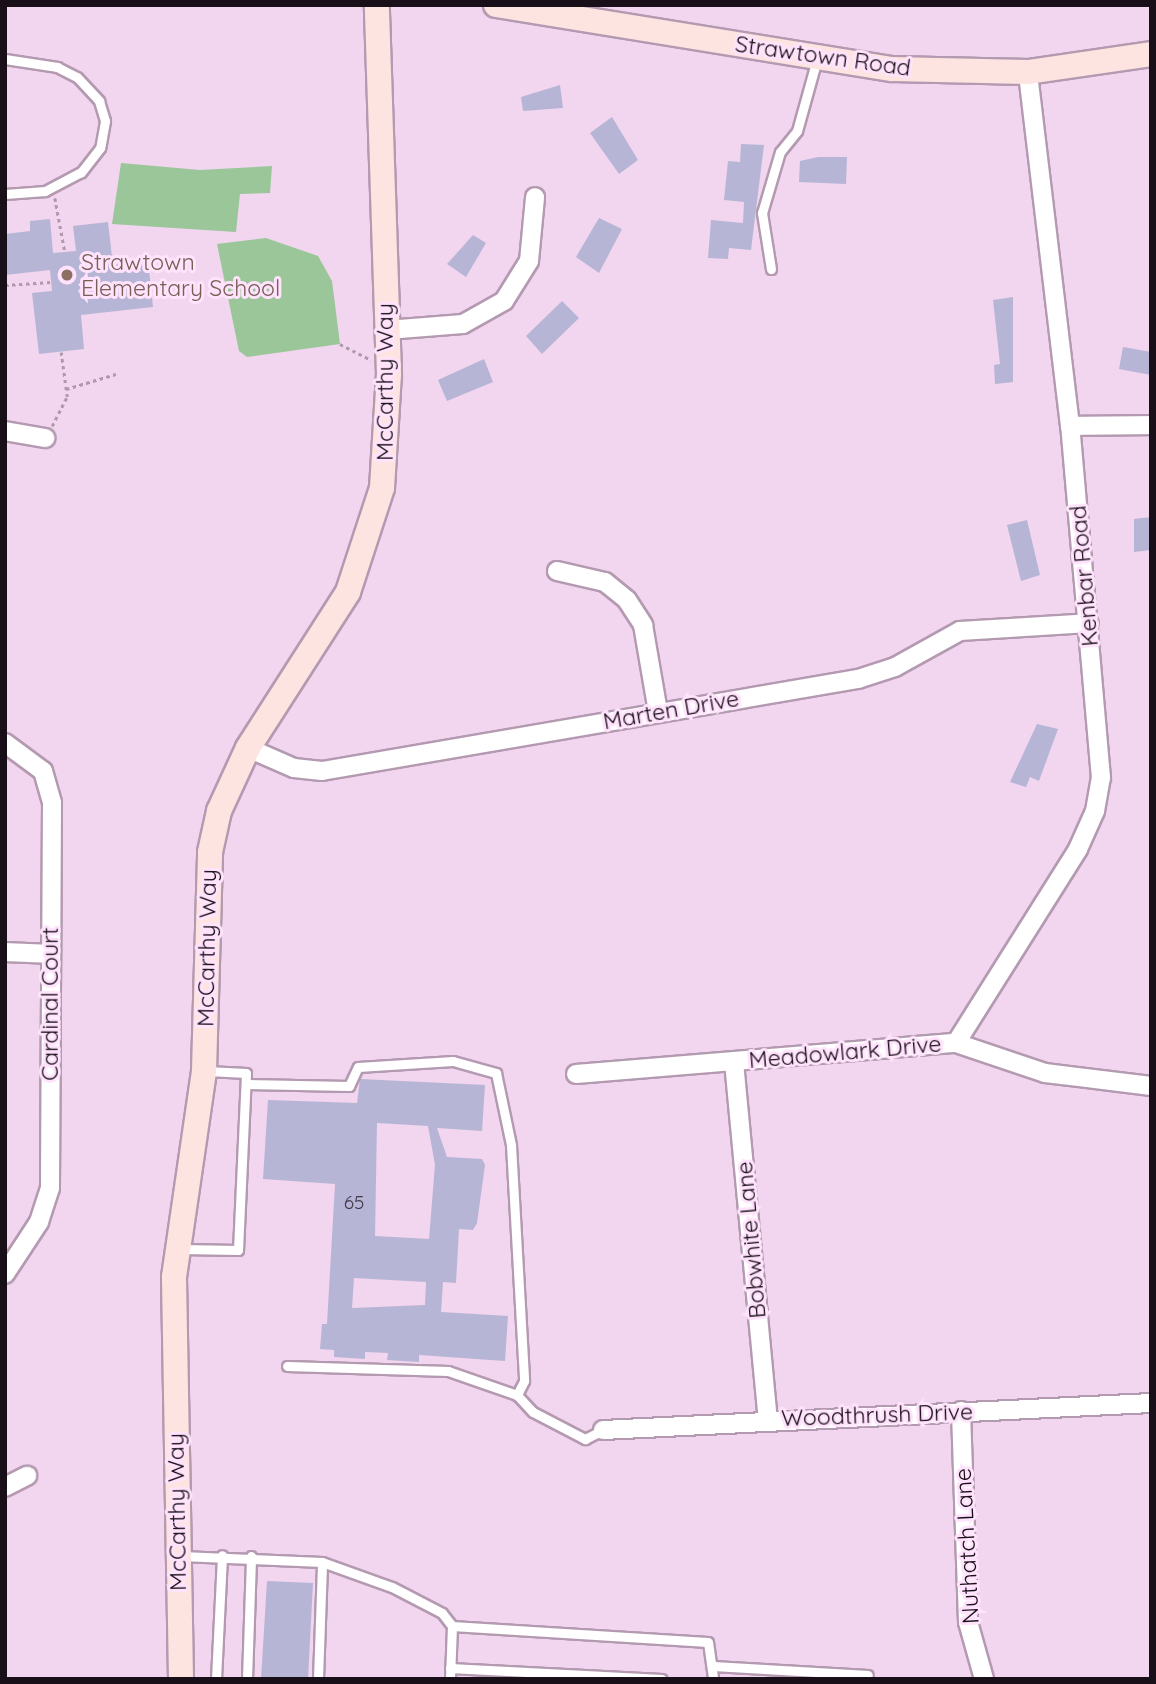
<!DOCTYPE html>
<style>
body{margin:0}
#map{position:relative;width:1156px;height:1684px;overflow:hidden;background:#f2d5ee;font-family:Quicksand,sans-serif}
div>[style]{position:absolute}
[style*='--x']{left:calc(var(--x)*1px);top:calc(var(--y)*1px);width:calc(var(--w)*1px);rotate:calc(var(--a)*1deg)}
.green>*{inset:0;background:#9ac69a}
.building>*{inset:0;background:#b7b5d5}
.path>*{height:2.5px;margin-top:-1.25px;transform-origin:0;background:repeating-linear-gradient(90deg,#b099ad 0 3.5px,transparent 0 7px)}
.roads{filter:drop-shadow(2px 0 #b49ab1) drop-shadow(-2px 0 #b49ab1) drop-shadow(0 2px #b49ab1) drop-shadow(0 -2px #b49ab1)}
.lane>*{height:9px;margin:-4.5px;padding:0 4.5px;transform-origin:4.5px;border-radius:4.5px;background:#fff}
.street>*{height:18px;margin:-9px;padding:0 9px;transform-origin:9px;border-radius:9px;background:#fff}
.secondary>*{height:24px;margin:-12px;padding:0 12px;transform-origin:12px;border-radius:12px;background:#fee4e1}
.dots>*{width:19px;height:19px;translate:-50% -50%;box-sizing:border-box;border:4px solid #ffe3fc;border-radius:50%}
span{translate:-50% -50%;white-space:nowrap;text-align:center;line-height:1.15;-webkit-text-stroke:6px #ffe3fc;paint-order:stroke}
.number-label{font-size:19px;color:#403847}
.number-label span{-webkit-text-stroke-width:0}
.street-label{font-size:23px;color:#190f18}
.education-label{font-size:23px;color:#785e54}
.left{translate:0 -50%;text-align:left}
.frame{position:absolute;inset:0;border:7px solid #190f18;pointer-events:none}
</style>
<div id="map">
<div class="green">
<i style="clip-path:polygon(121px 163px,200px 170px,272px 166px,270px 193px,240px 194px,236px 232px,112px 224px)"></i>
<i style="clip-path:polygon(266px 238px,318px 256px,332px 281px,340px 344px,247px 357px,239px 351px,217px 244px)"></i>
</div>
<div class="building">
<i style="clip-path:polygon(560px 85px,563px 108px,523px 111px,521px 97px)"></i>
<i style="clip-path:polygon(612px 117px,638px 160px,619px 174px,590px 133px)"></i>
<i style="clip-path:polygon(741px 144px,764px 145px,751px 250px,729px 248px,728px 259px,708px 258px,711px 220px,743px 223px,744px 202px,724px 200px,728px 161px,740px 162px)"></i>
<i style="clip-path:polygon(818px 157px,847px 157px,846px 184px,799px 182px,800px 161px)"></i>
<i style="clip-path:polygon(599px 218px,622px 229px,599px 273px,576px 257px)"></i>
<i style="clip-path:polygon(50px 219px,53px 253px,76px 251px,73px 226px,108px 222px,113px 265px,148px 261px,153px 307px,81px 315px,84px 349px,39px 354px,32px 293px,52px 291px,50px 270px,5px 275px,5px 234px,30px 231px,30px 221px)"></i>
<i style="clip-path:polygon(473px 235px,486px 243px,466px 277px,447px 264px)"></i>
<i style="clip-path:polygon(1013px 297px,1013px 382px,995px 384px,994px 365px,1000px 364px,993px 300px)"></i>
<i style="clip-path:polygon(562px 301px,579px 318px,542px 354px,526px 336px)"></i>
<i style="clip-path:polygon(1123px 347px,1151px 352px,1151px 375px,1119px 369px)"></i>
<i style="clip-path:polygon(484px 359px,493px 382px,447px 401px,438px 380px)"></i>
<i style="clip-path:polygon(1151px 517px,1151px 550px,1134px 552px,1134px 519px)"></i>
<i style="clip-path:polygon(1027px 520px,1040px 575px,1021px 581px,1007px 525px)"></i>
<i style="clip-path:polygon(1037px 724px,1058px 729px,1039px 781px,1030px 777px,1026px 787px,1010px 782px)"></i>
<i style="clip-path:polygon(evenodd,360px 1079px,485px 1085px,482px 1131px,437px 1128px,447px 1157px,482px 1159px,485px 1165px,477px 1223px,473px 1230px,459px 1229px,456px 1283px,443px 1282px,441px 1312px,508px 1316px,505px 1361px,419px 1355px,419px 1362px,387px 1360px,388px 1353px,365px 1352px,365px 1359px,334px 1357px,334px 1350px,320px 1349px,322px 1324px,327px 1324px,335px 1184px,263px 1179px,268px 1100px,357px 1103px,360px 1079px,377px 1123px,428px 1126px,435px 1165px,429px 1239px,375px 1236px,377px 1123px,360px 1079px,354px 1278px,426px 1282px,425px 1305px,352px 1308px,354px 1278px)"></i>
<i style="clip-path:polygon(267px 1581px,313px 1583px,308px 1679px,261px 1679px)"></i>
</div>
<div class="path">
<i style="--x:55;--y:198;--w:55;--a:79.5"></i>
<i style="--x:5;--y:285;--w:46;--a:-3.7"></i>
<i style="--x:340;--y:344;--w:35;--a:27"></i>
<i style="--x:66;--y:389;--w:52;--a:-16.7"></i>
<i style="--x:52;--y:426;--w:33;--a:-63"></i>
<i style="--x:67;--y:397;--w:45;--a:-97.6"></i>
</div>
<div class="roads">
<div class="lane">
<i style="--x:5;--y:59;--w:53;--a:8.7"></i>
<i style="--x:57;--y:67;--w:22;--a:27"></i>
<i style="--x:77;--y:77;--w:33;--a:47"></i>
<i style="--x:99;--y:101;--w:21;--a:73"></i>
<i style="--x:105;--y:121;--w:27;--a:100"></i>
<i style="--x:100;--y:148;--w:31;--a:128"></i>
<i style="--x:81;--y:172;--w:41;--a:152.2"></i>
<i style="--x:45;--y:191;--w:40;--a:175.7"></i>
<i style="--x:771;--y:269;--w:57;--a:-99.1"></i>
<i style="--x:762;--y:213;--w:64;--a:-73.6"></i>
<i style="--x:780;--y:152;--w:27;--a:-51"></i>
<i style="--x:797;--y:131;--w:75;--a:-74.5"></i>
<i style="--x:246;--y:1084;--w:103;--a:1.1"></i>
<i style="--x:349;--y:1086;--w:21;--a:-65"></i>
<i style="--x:358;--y:1067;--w:95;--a:-3.6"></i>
<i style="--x:453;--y:1061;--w:45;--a:15.6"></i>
<i style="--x:496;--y:1073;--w:74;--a:78.2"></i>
<i style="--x:511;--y:1145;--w:236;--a:86.8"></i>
<i style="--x:524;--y:1381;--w:16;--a:117"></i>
<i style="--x:517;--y:1395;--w:73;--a:-160.8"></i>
<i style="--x:448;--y:1371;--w:161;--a:-178.2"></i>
<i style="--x:181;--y:1249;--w:57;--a:1"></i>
<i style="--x:238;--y:1250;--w:177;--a:-87.4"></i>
<i style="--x:246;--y:1073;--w:39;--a:-177"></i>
<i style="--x:517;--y:1395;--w:23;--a:47"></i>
<i style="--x:533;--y:1412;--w:59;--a:27.4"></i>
<i style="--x:585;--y:1439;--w:20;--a:-27"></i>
<i style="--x:181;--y:1556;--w:141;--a:2.4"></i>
<i style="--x:322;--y:1562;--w:74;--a:19.7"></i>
<i style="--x:392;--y:1587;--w:56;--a:27.5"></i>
<i style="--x:442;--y:1613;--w:16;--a:52"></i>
<i style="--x:452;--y:1626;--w:53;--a:92.2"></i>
<i style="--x:452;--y:1626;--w:256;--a:3.6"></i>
<i style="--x:708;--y:1642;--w:37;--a:82"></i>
<i style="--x:713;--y:1666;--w:155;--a:3.3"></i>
<i style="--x:450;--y:1668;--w:212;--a:3"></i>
<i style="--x:216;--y:1679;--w:124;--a:-87.2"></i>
<i style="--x:247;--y:1679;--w:123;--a:-88.1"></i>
<i style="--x:318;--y:1679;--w:117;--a:-88"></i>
</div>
<div class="street">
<i style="--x:387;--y:330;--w:76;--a:-4.5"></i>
<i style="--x:463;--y:324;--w:47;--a:-29.3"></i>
<i style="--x:504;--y:301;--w:47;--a:-58"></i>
<i style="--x:529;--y:261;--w:64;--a:-84.6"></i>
<i style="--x:1070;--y:426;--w:81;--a:-0.7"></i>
<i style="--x:5;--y:431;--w:41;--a:9.9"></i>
<i style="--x:557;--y:571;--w:49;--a:12.9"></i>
<i style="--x:605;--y:582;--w:28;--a:39"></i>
<i style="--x:627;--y:600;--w:30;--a:57"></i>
<i style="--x:643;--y:625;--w:88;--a:80.2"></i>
<i style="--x:5;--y:743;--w:47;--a:36.4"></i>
<i style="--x:43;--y:771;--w:33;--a:74"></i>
<i style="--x:52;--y:803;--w:385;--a:90.3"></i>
<i style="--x:50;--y:1188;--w:36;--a:108"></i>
<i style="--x:39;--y:1222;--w:62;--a:123.2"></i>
<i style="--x:248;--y:748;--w:50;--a:23.5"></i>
<i style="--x:294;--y:768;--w:28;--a:6"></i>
<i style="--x:322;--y:771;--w:544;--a:-9.74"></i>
<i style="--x:858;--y:679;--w:39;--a:-18"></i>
<i style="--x:895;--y:667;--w:74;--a:-29"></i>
<i style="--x:960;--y:631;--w:129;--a:-3.5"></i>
<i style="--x:5;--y:952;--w:45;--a:2.5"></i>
<i style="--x:956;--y:1043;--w:229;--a:-57.8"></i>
<i style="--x:1078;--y:849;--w:42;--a:-65.9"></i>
<i style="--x:1095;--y:811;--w:34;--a:-80"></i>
<i style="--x:1101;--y:778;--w:353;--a:-95"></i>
<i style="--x:1070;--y:426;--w:356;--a:-96.8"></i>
<i style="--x:734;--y:1062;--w:359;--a:84.6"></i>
<i style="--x:576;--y:1074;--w:381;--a:-4.7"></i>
<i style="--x:956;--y:1043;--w:94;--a:18.6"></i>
<i style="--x:1045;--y:1073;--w:107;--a:7"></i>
<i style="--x:961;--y:1411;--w:211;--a:88.1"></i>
<i style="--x:968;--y:1622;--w:59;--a:74.3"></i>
<i style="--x:603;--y:1430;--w:549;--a:-2.82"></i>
<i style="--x:5;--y:1487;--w:25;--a:-27"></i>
</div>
<div class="secondary">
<i style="--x:496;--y:5;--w:401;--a:9.2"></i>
<i style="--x:892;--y:69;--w:136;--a:1.3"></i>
<i style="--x:1028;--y:72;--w:124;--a:-8.3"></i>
<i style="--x:181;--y:1679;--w:402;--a:-91"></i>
<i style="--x:174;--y:1277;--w:208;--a:-81.7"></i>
<i style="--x:204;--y:1071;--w:219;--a:-88.4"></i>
<i style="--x:210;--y:852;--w:42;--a:-77.6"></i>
<i style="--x:219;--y:811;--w:69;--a:-65.3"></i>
<i style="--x:248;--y:748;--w:185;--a:-57.3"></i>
<i style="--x:348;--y:592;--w:109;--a:-71.9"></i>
<i style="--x:382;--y:488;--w:114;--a:-86.5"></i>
<i style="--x:389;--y:374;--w:369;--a:-91.9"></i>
</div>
</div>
<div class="dots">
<i style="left:67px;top:275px;background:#8d6e63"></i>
</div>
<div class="number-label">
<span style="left:354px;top:1203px">65</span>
</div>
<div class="street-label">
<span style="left:823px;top:56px;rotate:8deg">Strawtown Road</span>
<span style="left:385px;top:382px;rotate:-90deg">McCarthy Way</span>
<span style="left:1084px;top:576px;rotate:-95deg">Kenbar Road</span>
<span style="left:671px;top:710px;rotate:-10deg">Marten Drive</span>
<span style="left:207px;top:948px;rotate:-89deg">McCarthy Way</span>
<span style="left:50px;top:1004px;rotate:-90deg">Cardinal Court</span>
<span style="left:845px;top:1052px;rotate:-5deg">Meadowlark Drive</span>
<span style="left:751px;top:1240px;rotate:-95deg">Bobwhite Lane</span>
<span style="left:877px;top:1415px;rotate:-2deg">Woodthrush Drive</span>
<span style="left:177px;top:1512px;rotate:-91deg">McCarthy Way</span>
<span style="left:967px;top:1546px;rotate:-93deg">Nuthatch Lane</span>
</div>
<div class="education-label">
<span class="left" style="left:81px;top:275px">Strawtown<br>Elementary School</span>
</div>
<div class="frame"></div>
</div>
